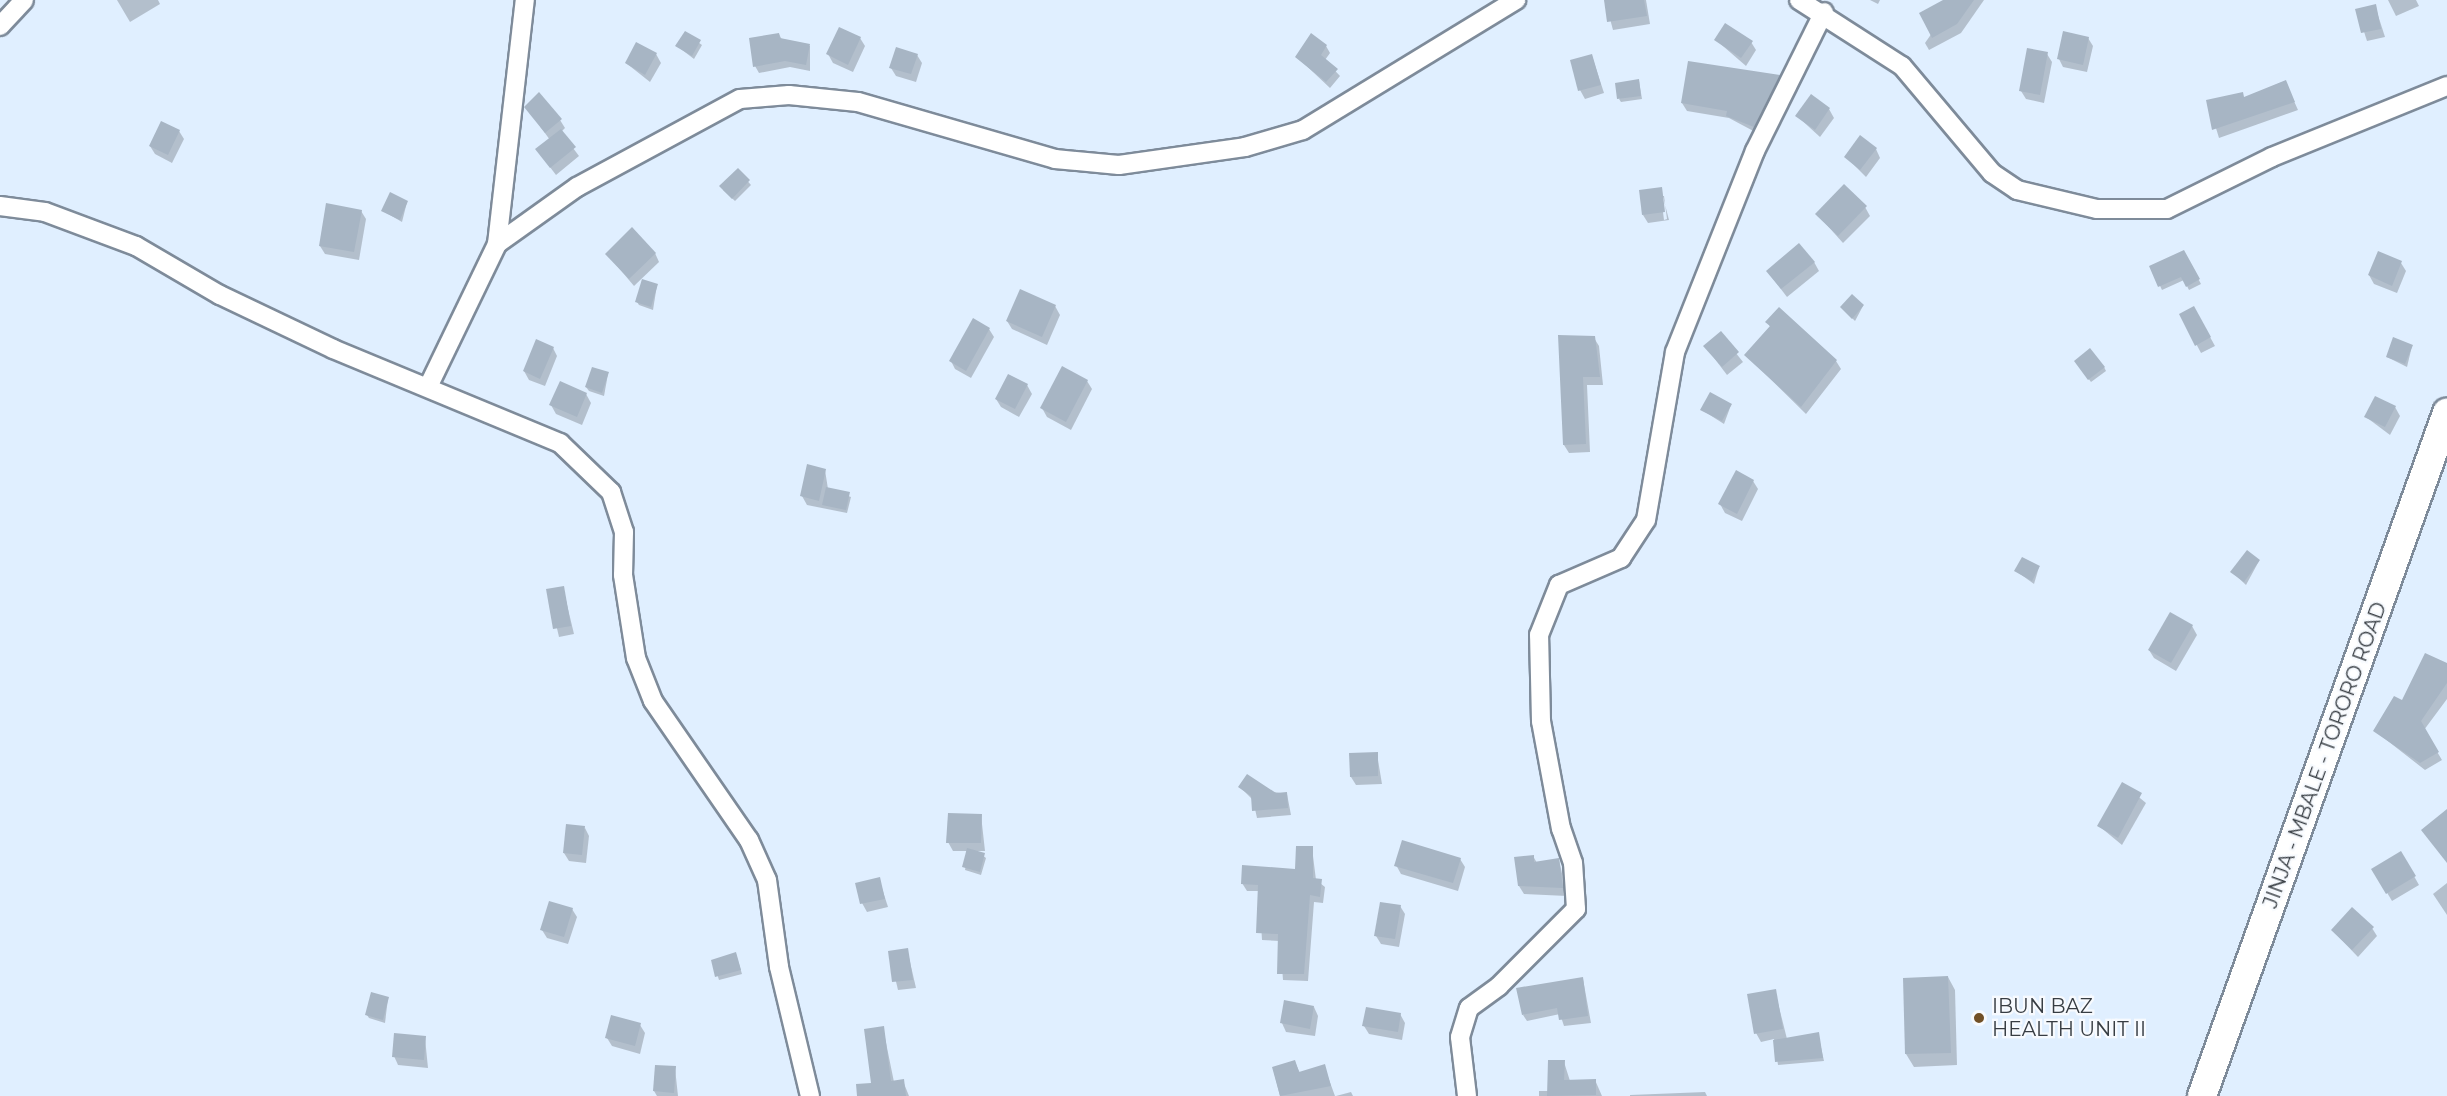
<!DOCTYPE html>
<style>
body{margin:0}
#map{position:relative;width:2447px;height:1096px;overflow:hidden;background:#e0efff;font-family:Montserrat,sans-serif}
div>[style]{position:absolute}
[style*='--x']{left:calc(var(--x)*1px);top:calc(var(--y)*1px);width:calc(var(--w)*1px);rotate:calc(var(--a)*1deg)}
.shadow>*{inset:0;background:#0003}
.building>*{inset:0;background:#a7b5c4}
.roads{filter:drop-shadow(2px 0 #7e8b9a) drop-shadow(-2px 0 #7e8b9a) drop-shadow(0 2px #7e8b9a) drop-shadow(0 -2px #7e8b9a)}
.street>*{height:18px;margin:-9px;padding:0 9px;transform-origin:9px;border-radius:9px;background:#fff}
.primary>*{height:28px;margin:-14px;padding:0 14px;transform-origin:14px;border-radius:14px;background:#fff}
.dots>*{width:16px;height:16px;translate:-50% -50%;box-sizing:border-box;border:3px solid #f7fafe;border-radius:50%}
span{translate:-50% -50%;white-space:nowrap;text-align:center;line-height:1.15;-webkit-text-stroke:4.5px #f7fafe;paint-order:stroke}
.street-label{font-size:20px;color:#373d43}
.poi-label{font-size:20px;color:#373d43}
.left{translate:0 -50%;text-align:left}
</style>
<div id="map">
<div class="shadow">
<i style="clip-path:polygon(117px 0,158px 0,160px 4px,130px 22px)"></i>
<i style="clip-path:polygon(1605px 0,1646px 0,1650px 24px,1613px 30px)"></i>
<i style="clip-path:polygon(1870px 0,1880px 0,1878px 4px)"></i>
<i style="clip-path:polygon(1955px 0,1984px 0,1961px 33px,1929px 50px,1925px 43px)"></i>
<i style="clip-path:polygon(2388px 0,2416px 0,2419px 6px,2396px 16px)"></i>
<i style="clip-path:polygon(2375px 6px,2385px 37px,2367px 41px,2357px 10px)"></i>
<i style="clip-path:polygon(685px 33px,702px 45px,694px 59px,677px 46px)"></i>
<i style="clip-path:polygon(779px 34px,782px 40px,810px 46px,810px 71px,790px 67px,759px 73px,755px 66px)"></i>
<i style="clip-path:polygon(860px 38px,865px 46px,853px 72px,833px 63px,828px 54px)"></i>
<i style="clip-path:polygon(2088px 38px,2093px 46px,2087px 72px,2063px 67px,2059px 59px)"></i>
<i style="clip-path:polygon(1716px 40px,1751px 42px,1756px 50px,1746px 66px)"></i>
<i style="clip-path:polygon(1326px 46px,1330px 53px,1325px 60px,1340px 76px,1330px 88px,1297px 57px)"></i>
<i style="clip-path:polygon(656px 54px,661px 63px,650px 82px,626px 63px)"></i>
<i style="clip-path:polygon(2047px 54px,2052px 62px,2044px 103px,2026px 99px,2021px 91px)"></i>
<i style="clip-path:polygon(917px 55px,922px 63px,916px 82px,896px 76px,891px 68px)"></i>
<i style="clip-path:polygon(1592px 56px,1604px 93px,1585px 99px,1580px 90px)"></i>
<i style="clip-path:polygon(1779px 77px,1784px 85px,1759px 134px,1729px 118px,1687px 111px,1682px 103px)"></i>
<i style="clip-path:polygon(1639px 81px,1642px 99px,1621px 102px,1619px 99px)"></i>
<i style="clip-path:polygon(2285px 81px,2298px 110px,2219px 138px,2208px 102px,2244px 98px)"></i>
<i style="clip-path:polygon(526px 107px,560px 120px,565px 128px,561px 132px,579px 156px,556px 175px,537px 150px,550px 140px)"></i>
<i style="clip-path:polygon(1829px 109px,1834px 118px,1820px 137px,1797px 116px)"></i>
<i style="clip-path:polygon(179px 131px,184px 139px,172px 163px,155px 154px,150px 146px)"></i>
<i style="clip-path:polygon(1876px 149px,1880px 158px,1866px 177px,1846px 157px)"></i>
<i style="clip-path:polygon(738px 170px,751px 185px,735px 201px,723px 190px)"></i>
<i style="clip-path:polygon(evenodd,1661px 189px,1669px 220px,1648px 223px,1643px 215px,1661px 189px,1661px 196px,1664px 196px,1667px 219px,1664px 220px,1661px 196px)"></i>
<i style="clip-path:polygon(407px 202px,402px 222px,383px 211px)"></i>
<i style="clip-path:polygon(1865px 207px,1870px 216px,1843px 243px,1817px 214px)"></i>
<i style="clip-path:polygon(361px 211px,366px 219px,359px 260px,325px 254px,320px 246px)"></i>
<i style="clip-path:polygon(2184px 252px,2201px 284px,2189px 290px,2184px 280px,2162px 290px,2151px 267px)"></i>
<i style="clip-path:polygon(655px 253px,659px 262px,634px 286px,607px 254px)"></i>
<i style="clip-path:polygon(1814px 262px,1819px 271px,1787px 297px,1767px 271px)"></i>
<i style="clip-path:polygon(2401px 263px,2406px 271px,2397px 293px,2374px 284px,2369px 275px)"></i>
<i style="clip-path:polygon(657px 285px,653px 310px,639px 305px,637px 302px)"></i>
<i style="clip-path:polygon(1055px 306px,1060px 315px,1047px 345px,1012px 329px,1007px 321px)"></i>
<i style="clip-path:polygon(1863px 306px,1855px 321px,1842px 308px)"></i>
<i style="clip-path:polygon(2194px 308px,2215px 346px,2201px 353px,2181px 315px)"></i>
<i style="clip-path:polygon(1767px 322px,1836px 361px,1841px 369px,1806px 414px,1746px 355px,1771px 328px)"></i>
<i style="clip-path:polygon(989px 329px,994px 337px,971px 378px,955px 369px,951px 361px)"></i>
<i style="clip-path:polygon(1720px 333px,1743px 362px,1727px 375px,1705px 346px)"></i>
<i style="clip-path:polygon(1560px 337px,1594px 338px,1599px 346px,1603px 385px,1587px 385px,1590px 452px,1569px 453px,1564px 445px)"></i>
<i style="clip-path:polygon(2412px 346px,2407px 367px,2387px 357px)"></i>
<i style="clip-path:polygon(553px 348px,557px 356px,545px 386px,529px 380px,524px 371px)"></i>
<i style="clip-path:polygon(2078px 365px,2104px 367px,2106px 371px,2091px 382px)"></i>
<i style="clip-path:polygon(608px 374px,604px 396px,589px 391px,586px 387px)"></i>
<i style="clip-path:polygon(1087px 381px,1092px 389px,1071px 430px,1047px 417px,1042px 408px)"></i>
<i style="clip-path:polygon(1027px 385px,1032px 394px,1019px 417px,1001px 407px,996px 399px)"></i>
<i style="clip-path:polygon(586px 394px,591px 403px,582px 425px,556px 414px,551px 405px)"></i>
<i style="clip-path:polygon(1731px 405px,1724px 424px,1702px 410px)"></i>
<i style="clip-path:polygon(2395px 407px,2400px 416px,2390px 435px,2366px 417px)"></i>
<i style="clip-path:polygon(825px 470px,828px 489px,851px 497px,847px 513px,807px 505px,802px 496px)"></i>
<i style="clip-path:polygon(1753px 481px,1758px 489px,1742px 521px,1725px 513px,1720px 504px)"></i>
<i style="clip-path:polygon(2259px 561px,2246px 585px,2232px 572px)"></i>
<i style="clip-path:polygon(2039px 567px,2034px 584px,2016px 571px)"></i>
<i style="clip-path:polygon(563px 588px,574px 634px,559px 637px,548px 590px)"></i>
<i style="clip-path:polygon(2192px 626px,2197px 635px,2176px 671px,2154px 658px,2149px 650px)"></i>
<i style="clip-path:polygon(2447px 665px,2447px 699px,2424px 730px,2442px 760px,2425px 770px,2375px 731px)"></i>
<i style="clip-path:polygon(1377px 754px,1382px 784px,1356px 785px,1351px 777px)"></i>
<i style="clip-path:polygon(2123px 784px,2146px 803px,2122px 845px,2099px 826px)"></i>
<i style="clip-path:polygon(1240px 787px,1287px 794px,1291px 815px,1257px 818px,1253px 800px)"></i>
<i style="clip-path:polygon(981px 815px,985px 851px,977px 851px,986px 858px,981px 875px,965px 870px,968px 851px,953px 851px,948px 842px)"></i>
<i style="clip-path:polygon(585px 828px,589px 836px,586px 863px,569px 861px,564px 853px)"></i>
<i style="clip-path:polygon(1312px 848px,1316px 880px,1325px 887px,1323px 903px,1314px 902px,1308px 981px,1283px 980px,1280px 941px,1262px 940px,1259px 891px,1247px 891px,1242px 883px,1297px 870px)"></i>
<i style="clip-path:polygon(2401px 853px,2419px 885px,2392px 901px,2373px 869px)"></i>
<i style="clip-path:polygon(1533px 856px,1537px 863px,1559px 860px,1567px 896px,1524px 894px,1519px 886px)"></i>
<i style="clip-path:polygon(1460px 859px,1465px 867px,1458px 891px,1401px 874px,1396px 865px)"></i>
<i style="clip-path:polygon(879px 879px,888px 907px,867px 912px,862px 903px)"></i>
<i style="clip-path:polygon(2447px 883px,2447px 915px,2433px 894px)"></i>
<i style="clip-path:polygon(1400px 906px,1405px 914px,1399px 947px,1381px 944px,1376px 936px)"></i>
<i style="clip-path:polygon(572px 909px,577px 917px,568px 944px,547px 938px,542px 930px)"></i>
<i style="clip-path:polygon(2372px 928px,2377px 936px,2358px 957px,2333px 931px)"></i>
<i style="clip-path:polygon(907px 949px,916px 988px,898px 990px,889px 952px)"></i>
<i style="clip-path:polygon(736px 954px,742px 974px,719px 980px,713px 961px)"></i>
<i style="clip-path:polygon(1948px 977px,1955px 990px,1957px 1065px,1914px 1067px,1906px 1054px)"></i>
<i style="clip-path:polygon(1583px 979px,1591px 1023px,1564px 1026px,1560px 1014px,1527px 1021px,1523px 1015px)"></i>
<i style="clip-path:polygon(1775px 991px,1787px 1039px,1818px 1034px,1824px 1061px,1778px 1065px,1774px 1039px,1761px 1042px,1756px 1033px)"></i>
<i style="clip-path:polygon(388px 998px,385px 1023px,369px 1018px,367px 1015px)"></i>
<i style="clip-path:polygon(1314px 1007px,1318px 1016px,1315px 1036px,1286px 1032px,1282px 1023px)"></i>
<i style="clip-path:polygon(1400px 1014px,1405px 1023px,1402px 1040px,1369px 1034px,1364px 1026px)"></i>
<i style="clip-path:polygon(640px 1025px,645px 1033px,640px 1054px,612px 1046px,607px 1038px)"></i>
<i style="clip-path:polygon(883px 1028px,894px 1082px,903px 1081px,909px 1096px,873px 1096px)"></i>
<i style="clip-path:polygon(425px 1038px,428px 1068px,398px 1065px,394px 1056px)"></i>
<i style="clip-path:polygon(1295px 1062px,1300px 1073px,1324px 1066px,1335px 1096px,1280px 1096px,1273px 1068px)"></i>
<i style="clip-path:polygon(1564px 1062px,1570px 1081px,1595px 1080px,1602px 1096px,1539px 1096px,1539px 1091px,1548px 1091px)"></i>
<i style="clip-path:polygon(675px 1068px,678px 1096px,657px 1096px,654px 1091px)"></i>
<i style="clip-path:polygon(1351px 1092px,1353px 1096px,1336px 1096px)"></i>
<i style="clip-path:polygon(1705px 1092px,1707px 1096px,1630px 1096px,1630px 1095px)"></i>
</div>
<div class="building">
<i style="clip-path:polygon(1604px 0,1644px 0,1647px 16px,1607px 22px)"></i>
<i style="clip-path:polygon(1943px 0,1974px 0,1957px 24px,1932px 38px,1919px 13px)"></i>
<i style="clip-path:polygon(2376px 4px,2381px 29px,2361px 33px,2355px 9px)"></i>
<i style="clip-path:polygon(1725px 23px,1753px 41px,1741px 58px,1714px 40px)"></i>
<i style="clip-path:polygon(839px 27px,861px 37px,848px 65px,826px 54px)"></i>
<i style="clip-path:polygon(685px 31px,701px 40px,692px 56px,675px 46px)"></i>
<i style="clip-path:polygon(2063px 31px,2089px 37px,2083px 65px,2057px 59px)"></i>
<i style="clip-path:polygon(779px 33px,780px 38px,810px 44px,806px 65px,785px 61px,753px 67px,749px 38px)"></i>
<i style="clip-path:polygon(1311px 33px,1327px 45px,1321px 55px,1338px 69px,1326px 82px,1295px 57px)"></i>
<i style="clip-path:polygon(636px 42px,657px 53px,645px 75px,625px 63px)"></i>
<i style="clip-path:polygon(896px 47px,918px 54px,911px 74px,889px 68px)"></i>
<i style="clip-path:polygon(2027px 48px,2048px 52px,2040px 95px,2019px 91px)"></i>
<i style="clip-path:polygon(1592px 54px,1601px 85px,1578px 91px,1570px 60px)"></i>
<i style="clip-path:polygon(1688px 61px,1780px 75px,1754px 127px,1726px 116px,1727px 111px,1681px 103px)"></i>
<i style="clip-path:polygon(1639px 79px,1641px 96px,1617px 99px,1615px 83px)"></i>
<i style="clip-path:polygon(2286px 80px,2295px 102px,2212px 130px,2206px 100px,2243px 92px,2244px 97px)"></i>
<i style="clip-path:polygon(539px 92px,562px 119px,545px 133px,524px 107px)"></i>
<i style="clip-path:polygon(1811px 94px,1830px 108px,1815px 130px,1795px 116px)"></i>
<i style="clip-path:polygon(161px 121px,180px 130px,168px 155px,149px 146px)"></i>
<i style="clip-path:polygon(561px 129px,576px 147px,550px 168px,535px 149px)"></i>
<i style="clip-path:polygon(1860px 135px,1877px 148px,1860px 170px,1844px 157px)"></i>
<i style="clip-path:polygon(738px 168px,750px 180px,732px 199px,719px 186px)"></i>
<i style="clip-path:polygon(1844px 184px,1867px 206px,1838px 236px,1815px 214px)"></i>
<i style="clip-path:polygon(1662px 187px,1665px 212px,1642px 215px,1639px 190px)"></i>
<i style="clip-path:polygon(390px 192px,408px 201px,400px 220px,381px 211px)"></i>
<i style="clip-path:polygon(326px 203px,362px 210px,354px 252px,319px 246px)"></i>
<i style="clip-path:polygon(632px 227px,656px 253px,629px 279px,605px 254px)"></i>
<i style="clip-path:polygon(1799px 243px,1815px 262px,1781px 289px,1766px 271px)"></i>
<i style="clip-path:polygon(2184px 250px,2200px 279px,2186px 287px,2181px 277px,2158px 287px,2149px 266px)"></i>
<i style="clip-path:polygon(2378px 251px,2402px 261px,2392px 286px,2368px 275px)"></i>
<i style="clip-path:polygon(642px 279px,658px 284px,651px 307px,635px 302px)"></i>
<i style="clip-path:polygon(1020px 289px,1056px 305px,1042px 337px,1006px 321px)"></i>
<i style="clip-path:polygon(1852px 294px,1864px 305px,1852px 319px,1840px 307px)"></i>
<i style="clip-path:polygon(2194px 306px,2211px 337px,2195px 346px,2179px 314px)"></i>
<i style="clip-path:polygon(1779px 307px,1837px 360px,1801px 407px,1744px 355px,1770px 326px,1765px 322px)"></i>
<i style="clip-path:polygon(973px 318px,990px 328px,966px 371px,949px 361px)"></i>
<i style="clip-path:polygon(1721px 331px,1739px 352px,1722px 367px,1703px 346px)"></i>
<i style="clip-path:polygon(1558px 335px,1595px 336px,1600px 377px,1583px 377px,1586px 444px,1563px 445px)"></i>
<i style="clip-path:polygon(2393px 337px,2413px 345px,2405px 364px,2386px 357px)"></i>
<i style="clip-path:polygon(536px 339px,554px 347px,540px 379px,523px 371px)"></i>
<i style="clip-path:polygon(2090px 348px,2105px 367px,2088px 380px,2074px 361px)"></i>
<i style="clip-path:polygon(1062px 366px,1088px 380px,1066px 422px,1040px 408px)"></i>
<i style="clip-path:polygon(592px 367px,609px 372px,602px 393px,585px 387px)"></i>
<i style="clip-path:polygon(1008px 374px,1028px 384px,1015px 409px,995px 399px)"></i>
<i style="clip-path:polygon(560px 381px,587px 393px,577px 417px,549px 405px)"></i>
<i style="clip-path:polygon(1710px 392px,1732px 404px,1722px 421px,1700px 410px)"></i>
<i style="clip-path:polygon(2375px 396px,2396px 406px,2385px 427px,2364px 417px)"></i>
<i style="clip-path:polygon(807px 464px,826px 469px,819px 501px,800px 496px)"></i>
<i style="clip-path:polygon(1736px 470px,1754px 480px,1737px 514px,1718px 504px)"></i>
<i style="clip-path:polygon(826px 487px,850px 492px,846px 510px,822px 505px)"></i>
<i style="clip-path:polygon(2247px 550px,2260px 560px,2244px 582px,2230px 572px)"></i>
<i style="clip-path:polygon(2022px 557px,2040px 566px,2032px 581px,2014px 571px)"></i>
<i style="clip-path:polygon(564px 586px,571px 626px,553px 629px,546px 589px)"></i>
<i style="clip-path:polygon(2170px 612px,2193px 625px,2171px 663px,2148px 650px)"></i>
<i style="clip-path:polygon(2425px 653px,2447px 663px,2447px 683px,2421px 721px,2439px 752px,2420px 763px,2373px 731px,2394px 696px,2402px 700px)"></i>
<i style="clip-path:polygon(1378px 752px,1378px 776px,1350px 777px,1349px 753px)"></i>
<i style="clip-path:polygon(1247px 774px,1276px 793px,1287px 792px,1288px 808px,1252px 811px,1251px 796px,1238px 787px)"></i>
<i style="clip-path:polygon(2122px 782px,2142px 793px,2118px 838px,2097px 826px)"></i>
<i style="clip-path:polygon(2447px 809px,2447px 863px,2421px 830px)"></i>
<i style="clip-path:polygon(948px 813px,982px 814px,981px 843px,946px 843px)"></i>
<i style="clip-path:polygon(566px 824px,585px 826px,582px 855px,563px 853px)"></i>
<i style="clip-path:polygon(1402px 840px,1461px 858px,1453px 883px,1394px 866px)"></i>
<i style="clip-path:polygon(1296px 846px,1313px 846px,1313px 878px,1322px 879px,1320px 897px,1310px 895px,1304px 974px,1277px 974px,1278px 934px,1256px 933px,1258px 885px,1241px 884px,1242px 865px,1295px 869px)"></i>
<i style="clip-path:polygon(967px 848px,985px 853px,980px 872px,962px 867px)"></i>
<i style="clip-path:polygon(2401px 851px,2416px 876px,2386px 894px,2371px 869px)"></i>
<i style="clip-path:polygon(1534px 855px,1534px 862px,1559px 858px,1563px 888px,1518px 886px,1514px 857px)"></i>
<i style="clip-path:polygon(880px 877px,885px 899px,860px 904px,855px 883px)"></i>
<i style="clip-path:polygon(549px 901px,573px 908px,564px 937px,540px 930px)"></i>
<i style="clip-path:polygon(1380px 902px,1401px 905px,1395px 939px,1374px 936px)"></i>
<i style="clip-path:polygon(2352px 907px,2374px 927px,2352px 950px,2331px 930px)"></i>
<i style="clip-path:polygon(908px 948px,913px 980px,892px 982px,888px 951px)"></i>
<i style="clip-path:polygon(736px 952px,741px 970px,715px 977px,711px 960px)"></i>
<i style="clip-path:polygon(1948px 976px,1951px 1053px,1905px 1054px,1903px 978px)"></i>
<i style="clip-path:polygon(1583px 977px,1588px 1016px,1559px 1020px,1557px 1008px,1522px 1015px,1516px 988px)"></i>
<i style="clip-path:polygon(1776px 989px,1783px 1029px,1754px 1034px,1747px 994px)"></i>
<i style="clip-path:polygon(371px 992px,389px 997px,383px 1020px,365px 1015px)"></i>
<i style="clip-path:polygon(1284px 1000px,1314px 1006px,1310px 1029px,1280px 1023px)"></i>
<i style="clip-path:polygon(1366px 1007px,1401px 1013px,1398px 1032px,1362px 1026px)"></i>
<i style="clip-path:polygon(611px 1015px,641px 1023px,635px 1046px,605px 1038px)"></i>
<i style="clip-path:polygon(884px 1026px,891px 1081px,904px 1079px,906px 1096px,857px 1096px,856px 1084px,871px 1083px,864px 1029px)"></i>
<i style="clip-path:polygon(1819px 1032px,1823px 1058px,1775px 1062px,1773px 1040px)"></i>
<i style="clip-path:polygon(394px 1033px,426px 1036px,424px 1060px,392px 1057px)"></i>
<i style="clip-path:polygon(1295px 1060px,1299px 1072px,1325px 1064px,1331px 1086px,1280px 1096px,1272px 1067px)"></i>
<i style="clip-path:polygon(1548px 1060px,1565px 1060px,1564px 1080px,1596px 1079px,1596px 1095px,1547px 1096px)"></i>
<i style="clip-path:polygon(655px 1065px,676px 1066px,674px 1093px,653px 1091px)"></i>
</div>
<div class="roads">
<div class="street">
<i style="--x:1799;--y:0;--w:122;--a:32.7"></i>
<i style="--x:1902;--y:66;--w:140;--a:49.9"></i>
<i style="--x:1992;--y:173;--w:30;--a:34"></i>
<i style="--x:2017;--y:190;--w:82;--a:13.4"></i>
<i style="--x:2097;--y:209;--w:70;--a:0"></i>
<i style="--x:2167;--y:209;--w:117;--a:-26.3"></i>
<i style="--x:2272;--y:157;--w:189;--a:-22.1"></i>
<i style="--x:0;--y:26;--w:35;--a:-47"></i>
<i style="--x:0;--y:206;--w:45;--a:7.6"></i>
<i style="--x:45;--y:212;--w:97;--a:20.5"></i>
<i style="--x:136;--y:246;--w:97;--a:30.3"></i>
<i style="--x:220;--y:295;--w:125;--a:25.5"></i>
<i style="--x:333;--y:349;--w:246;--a:22.5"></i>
<i style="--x:560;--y:443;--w:71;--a:43.9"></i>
<i style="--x:611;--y:492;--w:42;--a:72"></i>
<i style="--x:624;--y:532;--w:43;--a:91.3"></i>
<i style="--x:623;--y:575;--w:84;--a:81.1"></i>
<i style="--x:636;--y:658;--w:46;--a:68.4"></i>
<i style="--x:653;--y:701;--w:169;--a:55.4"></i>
<i style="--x:749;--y:840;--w:44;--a:65.8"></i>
<i style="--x:767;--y:880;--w:88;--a:82.1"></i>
<i style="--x:779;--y:967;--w:133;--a:76.5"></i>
<i style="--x:497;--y:244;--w:246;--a:-83.5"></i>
<i style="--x:428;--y:387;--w:159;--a:-64.2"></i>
<i style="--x:497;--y:244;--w:98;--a:-35.5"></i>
<i style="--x:577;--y:187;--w:185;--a:-28.4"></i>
<i style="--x:740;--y:99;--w:49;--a:-4.7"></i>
<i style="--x:789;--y:95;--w:69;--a:5.8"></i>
<i style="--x:858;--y:102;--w:205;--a:16.1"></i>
<i style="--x:1055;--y:159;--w:64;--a:5.4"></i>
<i style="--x:1119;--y:165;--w:127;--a:-8.1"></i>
<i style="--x:1245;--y:147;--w:60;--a:-16.3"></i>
<i style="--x:1303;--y:130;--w:250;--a:-31.4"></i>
<i style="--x:1467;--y:1096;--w:59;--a:-96.8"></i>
<i style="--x:1460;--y:1037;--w:30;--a:-73"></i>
<i style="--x:1469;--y:1008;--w:37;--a:-36"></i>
<i style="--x:1499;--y:986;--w:109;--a:-45"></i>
<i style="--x:1576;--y:909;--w:46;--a:-93.7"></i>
<i style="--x:1573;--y:863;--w:36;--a:-109"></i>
<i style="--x:1561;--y:829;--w:110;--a:-100.5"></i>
<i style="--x:1541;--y:721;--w:86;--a:-91.3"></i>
<i style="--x:1539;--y:635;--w:54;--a:-68.2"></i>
<i style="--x:1559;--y:585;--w:68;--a:-23.5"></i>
<i style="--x:1621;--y:558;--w:45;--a:-56.7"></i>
<i style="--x:1646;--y:520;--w:170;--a:-80.2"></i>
<i style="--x:1675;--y:352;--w:216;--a:-68.3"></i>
<i style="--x:1755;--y:151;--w:155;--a:-63.6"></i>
</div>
<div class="primary">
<i style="--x:2202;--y:1096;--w:726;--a:-70.27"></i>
</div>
</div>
<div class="dots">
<i style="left:1979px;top:1018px;background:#715027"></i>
</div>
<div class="street-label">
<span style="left:2325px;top:755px;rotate:-70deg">JINJA - MBALE - TORORO ROAD</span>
</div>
<div class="poi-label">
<span class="left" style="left:1992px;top:1018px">IBUN BAZ<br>HEALTH UNIT II</span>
</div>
</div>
